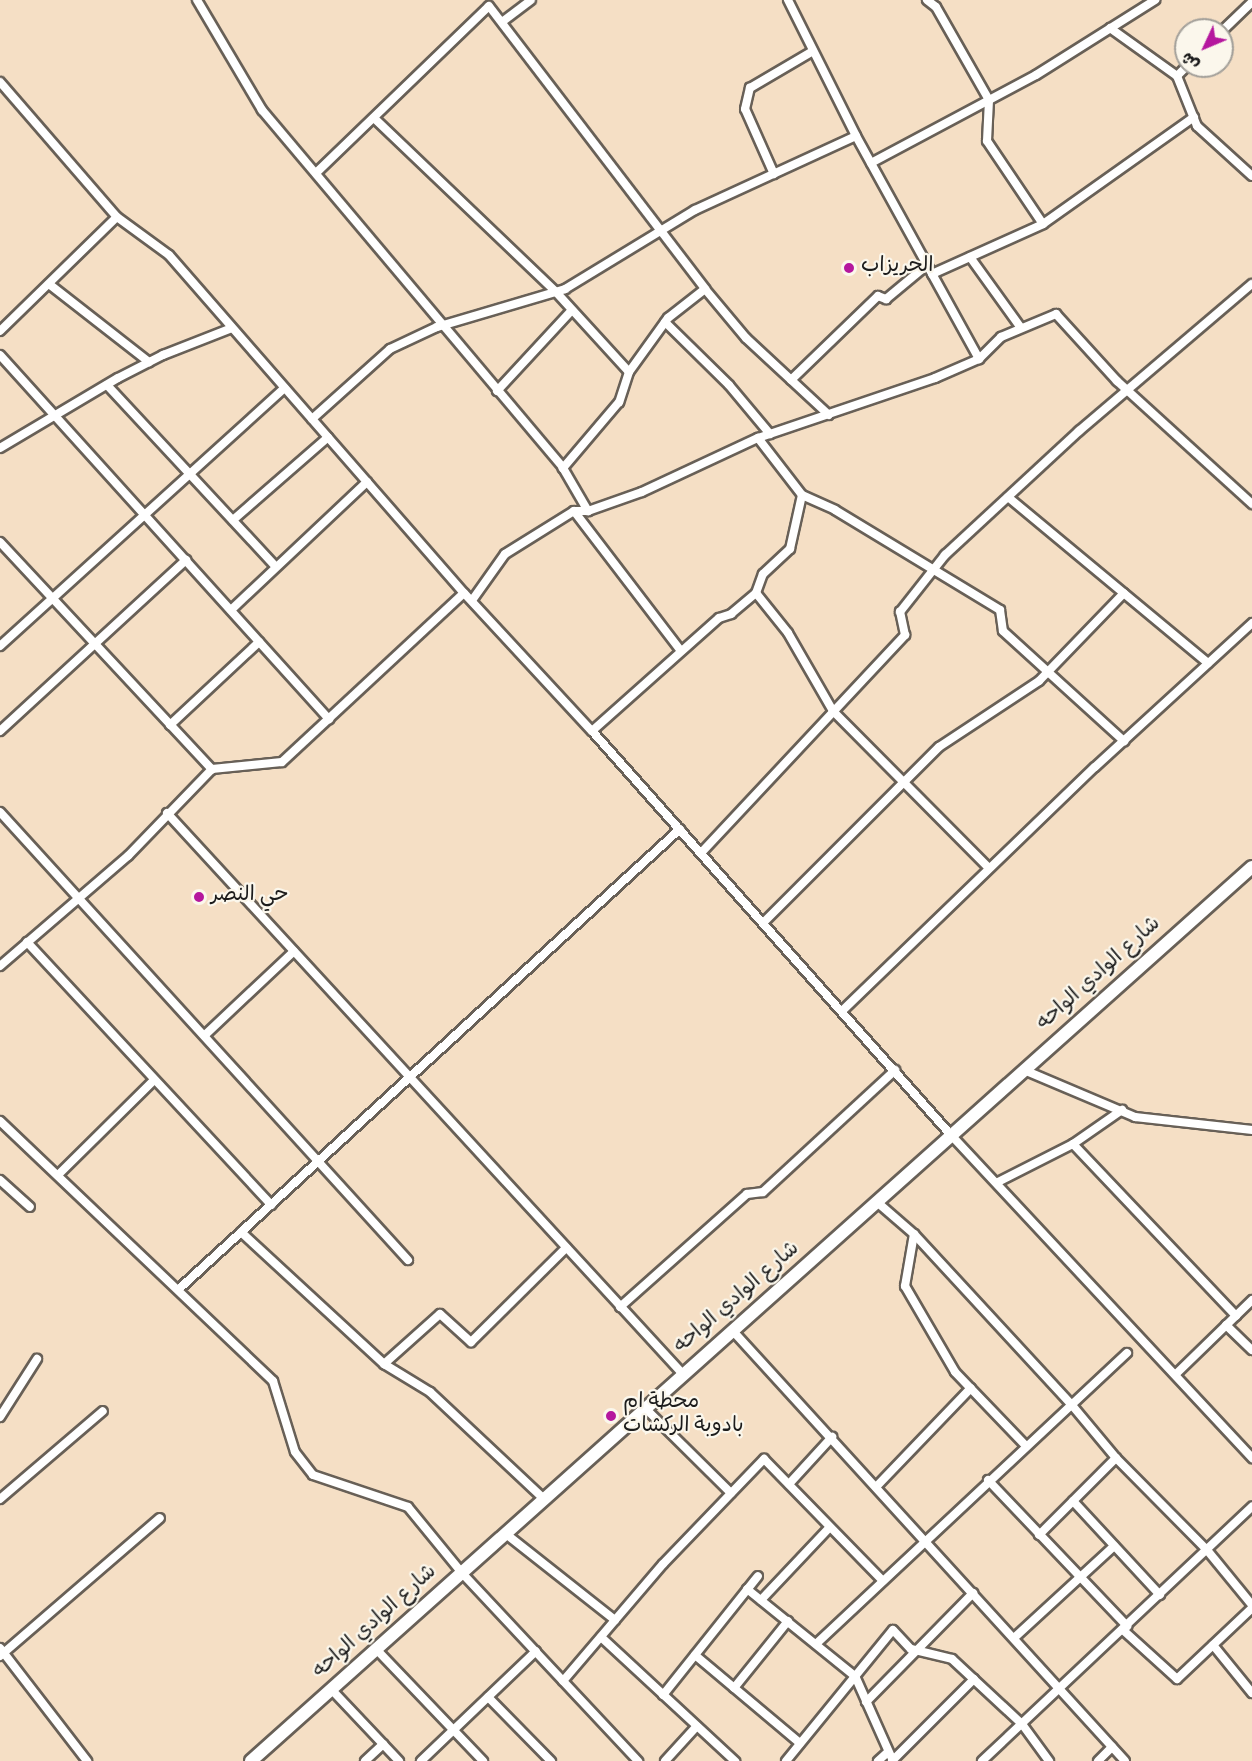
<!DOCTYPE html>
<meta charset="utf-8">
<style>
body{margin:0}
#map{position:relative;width:1252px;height:1761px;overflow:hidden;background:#f5dfc5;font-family:"Gochi Hand","Playpen Sans Arabic",sans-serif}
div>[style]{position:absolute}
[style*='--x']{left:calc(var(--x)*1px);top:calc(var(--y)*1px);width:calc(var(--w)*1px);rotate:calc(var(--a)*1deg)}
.roads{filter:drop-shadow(2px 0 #686057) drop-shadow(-2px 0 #686057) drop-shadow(0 2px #686057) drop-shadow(0 -2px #686057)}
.street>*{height:8px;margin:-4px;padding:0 4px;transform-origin:4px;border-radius:4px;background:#fff}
.secondary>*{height:12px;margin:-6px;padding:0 6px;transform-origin:6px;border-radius:6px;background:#fff}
.dots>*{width:16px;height:16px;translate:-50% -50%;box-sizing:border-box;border:3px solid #fbf7ec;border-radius:50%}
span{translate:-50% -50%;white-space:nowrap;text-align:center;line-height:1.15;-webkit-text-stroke:4.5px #fbf7ec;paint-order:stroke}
.poi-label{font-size:21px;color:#1c1c1c}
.left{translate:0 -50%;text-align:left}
.street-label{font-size:21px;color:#1c1c1c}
.north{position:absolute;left:1174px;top:18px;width:60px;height:60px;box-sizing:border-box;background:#fbf7ec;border:2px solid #a29f99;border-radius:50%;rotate:226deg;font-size:16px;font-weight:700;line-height:24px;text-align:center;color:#1c1c1c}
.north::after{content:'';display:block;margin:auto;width:21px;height:27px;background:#b5179e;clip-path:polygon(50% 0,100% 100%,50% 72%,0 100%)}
</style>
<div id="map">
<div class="roads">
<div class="street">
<i style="--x:197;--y:0;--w:128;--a:59.4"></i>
<i style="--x:262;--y:110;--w:468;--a:49.9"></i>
<i style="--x:563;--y:468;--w:50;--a:59.8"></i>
<i style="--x:788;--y:0;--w:152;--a:63.4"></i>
<i style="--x:856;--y:136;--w:255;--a:61.1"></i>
<i style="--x:927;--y:0;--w:11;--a:38"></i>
<i style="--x:936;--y:7;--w:107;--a:60.3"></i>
<i style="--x:989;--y:100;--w:41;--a:92.8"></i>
<i style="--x:987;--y:141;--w:100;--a:56"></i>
<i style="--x:502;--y:22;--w:36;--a:-37"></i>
<i style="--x:1110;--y:28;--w:82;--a:35.6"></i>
<i style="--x:1177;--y:76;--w:54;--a:68.2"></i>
<i style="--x:1197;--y:126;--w:74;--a:42.3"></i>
<i style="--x:1222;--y:31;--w:42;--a:-44"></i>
<i style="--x:1177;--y:76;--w:14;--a:-45"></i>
<i style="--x:0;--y:82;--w:179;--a:49.1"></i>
<i style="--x:117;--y:217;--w:64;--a:36.2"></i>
<i style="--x:169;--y:255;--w:449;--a:48.9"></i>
<i style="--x:464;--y:593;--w:188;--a:47.2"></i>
<i style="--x:592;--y:731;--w:540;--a:48.38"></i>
<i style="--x:951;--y:1135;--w:442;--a:47"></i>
<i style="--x:374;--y:118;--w:252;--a:43.7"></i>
<i style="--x:556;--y:292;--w:108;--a:47.6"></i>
<i style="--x:629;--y:372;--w:32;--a:108"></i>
<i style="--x:619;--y:402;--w:87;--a:130.3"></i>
<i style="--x:871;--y:163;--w:187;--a:-28.1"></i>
<i style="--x:1036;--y:75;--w:141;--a:-32.2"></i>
<i style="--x:316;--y:173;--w:240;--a:-44"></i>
<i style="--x:489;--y:6;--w:356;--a:52.6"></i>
<i style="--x:705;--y:289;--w:64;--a:50.1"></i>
<i style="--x:746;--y:338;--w:113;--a:42.9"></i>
<i style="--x:774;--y:174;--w:71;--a:-114"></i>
<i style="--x:745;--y:109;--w:22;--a:-77"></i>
<i style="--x:750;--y:88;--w:73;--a:-30.4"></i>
<i style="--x:970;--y:257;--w:87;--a:54.3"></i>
<i style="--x:932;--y:274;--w:122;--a:-24.2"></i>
<i style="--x:1043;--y:224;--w:185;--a:-35.3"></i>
<i style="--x:49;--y:284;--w:127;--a:38"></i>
<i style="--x:665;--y:322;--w:90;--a:44.5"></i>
<i style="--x:729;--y:385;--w:64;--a:50.1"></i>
<i style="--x:0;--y:331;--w:163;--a:-44.3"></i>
<i style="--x:0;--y:355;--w:491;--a:47.9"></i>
<i style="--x:629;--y:372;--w:67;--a:-54.2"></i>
<i style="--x:668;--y:318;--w:47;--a:-38.1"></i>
<i style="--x:791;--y:380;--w:121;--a:-44"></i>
<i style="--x:878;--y:296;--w:9;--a:21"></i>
<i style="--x:886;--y:299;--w:53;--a:-39.7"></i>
<i style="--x:107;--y:385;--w:247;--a:47.1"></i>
<i style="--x:497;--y:391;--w:110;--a:-47.2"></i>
<i style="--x:312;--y:419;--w:105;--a:-41.9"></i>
<i style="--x:390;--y:349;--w:52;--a:-25.1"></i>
<i style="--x:437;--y:327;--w:134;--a:-16.5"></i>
<i style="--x:565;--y:289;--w:152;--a:-31.3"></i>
<i style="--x:695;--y:210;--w:177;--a:-24.7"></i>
<i style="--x:758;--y:438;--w:72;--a:52.3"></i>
<i style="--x:802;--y:495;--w:36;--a:24"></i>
<i style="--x:835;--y:510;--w:193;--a:31.2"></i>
<i style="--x:1000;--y:610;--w:21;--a:82"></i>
<i style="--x:1003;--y:631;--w:164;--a:42.3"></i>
<i style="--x:0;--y:448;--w:137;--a:-30.7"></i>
<i style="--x:118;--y:378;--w:51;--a:-27.1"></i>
<i style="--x:163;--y:355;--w:74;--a:-21.4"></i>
<i style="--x:1008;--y:497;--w:260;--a:39.7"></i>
<i style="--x:574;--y:511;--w:176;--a:52.6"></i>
<i style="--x:233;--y:520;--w:126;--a:-41.1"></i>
<i style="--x:0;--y:542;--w:311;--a:47"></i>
<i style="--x:756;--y:593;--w:20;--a:-70"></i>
<i style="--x:763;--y:574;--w:37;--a:-43"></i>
<i style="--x:790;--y:549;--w:55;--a:-77.5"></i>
<i style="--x:473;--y:599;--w:55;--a:-54.6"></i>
<i style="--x:505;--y:554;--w:81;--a:-31.9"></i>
<i style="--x:574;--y:511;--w:14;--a:0"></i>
<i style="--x:588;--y:511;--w:57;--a:-19.4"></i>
<i style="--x:642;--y:492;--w:128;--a:-25"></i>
<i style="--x:758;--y:438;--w:187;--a:-18.7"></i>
<i style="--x:935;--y:378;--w:48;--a:-23.4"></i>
<i style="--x:979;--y:359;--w:31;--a:-45"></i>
<i style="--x:1001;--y:337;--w:60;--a:-22.7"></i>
<i style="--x:1056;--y:314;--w:91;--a:47.7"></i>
<i style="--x:1117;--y:381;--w:183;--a:42.3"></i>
<i style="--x:231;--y:610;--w:187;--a:-43.3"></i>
<i style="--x:0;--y:646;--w:384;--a:-42.2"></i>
<i style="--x:170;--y:725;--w:122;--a:-43"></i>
<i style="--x:0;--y:731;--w:253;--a:-42.6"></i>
<i style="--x:592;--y:731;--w:170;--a:-41.7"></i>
<i style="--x:719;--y:618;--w:13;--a:-18"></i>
<i style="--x:731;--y:614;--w:33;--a:-40"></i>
<i style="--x:756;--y:593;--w:51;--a:51.3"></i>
<i style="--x:788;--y:633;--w:90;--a:60"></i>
<i style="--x:833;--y:711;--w:221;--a:45.2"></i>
<i style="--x:0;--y:812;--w:606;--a:47.68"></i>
<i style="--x:167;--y:813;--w:761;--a:47.4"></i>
<i style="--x:701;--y:853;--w:299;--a:-46.9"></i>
<i style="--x:905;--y:635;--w:24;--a:-102"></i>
<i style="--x:900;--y:612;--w:73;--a:-51.7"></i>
<i style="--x:945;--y:555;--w:183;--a:-42.8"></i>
<i style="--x:1079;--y:431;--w:227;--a:-40.4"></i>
<i style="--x:763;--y:923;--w:249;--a:-45"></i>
<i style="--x:939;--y:747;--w:120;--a:-33.4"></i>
<i style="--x:1039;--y:681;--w:122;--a:-46"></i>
<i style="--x:27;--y:942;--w:359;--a:47.1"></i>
<i style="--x:0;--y:966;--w:169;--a:-40.7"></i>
<i style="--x:128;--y:856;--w:121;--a:-46"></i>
<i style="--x:212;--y:769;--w:70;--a:-5.7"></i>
<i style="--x:282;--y:762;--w:248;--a:-42.9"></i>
<i style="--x:842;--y:1011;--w:351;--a:-44"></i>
<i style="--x:1095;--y:767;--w:213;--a:-42.5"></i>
<i style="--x:205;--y:1035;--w:122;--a:-43.3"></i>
<i style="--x:1024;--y:1070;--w:121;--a:22.9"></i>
<i style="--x:1135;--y:1117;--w:118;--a:6.3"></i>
<i style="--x:0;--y:1121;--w:377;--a:43.6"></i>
<i style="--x:273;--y:1381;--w:74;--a:72.8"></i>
<i style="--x:295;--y:1452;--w:29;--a:52"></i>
<i style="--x:313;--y:1475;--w:100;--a:18.6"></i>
<i style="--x:408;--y:1507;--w:85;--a:50.7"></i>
<i style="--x:462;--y:1573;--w:258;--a:46.9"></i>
<i style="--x:1073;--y:1144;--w:237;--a:46.5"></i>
<i style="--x:58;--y:1175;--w:135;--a:-44.7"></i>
<i style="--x:0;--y:1180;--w:40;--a:42"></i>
<i style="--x:998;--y:1182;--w:84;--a:-26.9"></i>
<i style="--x:1073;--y:1144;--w:60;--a:-34.8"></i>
<i style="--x:877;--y:1202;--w:49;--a:40.9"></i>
<i style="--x:914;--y:1234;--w:231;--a:47.3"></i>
<i style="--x:1071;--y:1404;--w:70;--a:50.2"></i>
<i style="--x:1116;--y:1458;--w:129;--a:45.3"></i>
<i style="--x:1207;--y:1550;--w:71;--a:50.7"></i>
<i style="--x:241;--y:1232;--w:195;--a:42.7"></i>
<i style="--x:384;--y:1364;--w:54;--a:31.3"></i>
<i style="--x:430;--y:1392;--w:156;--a:43.2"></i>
<i style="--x:914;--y:1234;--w:53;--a:99.8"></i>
<i style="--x:905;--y:1286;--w:99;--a:59.8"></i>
<i style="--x:955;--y:1372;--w:103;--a:46.2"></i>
<i style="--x:179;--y:1289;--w:680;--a:-42.56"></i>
<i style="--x:620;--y:1307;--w:170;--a:-41.7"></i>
<i style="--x:747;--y:1194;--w:16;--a:-7"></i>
<i style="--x:763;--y:1192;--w:180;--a:-42.7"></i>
<i style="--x:1226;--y:1325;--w:36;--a:44"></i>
<i style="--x:732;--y:1330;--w:583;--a:47.64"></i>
<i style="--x:384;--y:1364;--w:75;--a:-41.8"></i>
<i style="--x:440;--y:1314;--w:42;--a:42.1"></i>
<i style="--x:471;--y:1342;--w:134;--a:-44.7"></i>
<i style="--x:1176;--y:1374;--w:106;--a:-44.2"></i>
<i style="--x:645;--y:1408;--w:121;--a:44.7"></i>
<i style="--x:0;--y:1417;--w:69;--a:-57.5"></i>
<i style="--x:988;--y:1480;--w:202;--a:46.4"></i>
<i style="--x:789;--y:1484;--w:64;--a:-47.5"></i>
<i style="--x:876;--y:1487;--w:137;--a:-46.2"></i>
<i style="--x:0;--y:1499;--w:135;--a:-40.5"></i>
<i style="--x:1073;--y:1501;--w:128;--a:47.2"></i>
<i style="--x:506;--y:1534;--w:139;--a:38.3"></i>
<i style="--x:1039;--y:1535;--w:109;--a:-45"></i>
<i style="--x:747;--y:1589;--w:139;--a:38.9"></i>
<i style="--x:855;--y:1676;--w:93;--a:65.9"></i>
<i style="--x:761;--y:1600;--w:100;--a:-46.6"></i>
<i style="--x:1123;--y:1630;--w:73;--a:42.2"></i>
<i style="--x:1177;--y:1679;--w:103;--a:-43.4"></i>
<i style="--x:601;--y:1637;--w:183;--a:42.8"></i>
<i style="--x:1014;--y:1638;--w:136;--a:-42.6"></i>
<i style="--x:816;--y:1644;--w:426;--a:-43.1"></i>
<i style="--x:1213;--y:1645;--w:62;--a:50.9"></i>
<i style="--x:0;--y:1648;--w:143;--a:52.4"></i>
<i style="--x:376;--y:1649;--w:155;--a:46.3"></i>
<i style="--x:695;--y:1655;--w:137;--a:40"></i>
<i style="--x:0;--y:1656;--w:211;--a:-40.8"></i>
<i style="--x:563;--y:1681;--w:154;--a:-49.5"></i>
<i style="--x:663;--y:1564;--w:146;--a:-46.1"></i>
<i style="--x:764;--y:1459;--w:169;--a:45.7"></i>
<i style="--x:734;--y:1688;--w:86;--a:-51.1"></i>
<i style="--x:331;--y:1689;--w:99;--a:46.6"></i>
<i style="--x:663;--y:1695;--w:152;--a:-51.4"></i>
<i style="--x:488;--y:1697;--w:90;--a:45.5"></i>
<i style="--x:866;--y:1702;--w:153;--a:-45.5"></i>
<i style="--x:365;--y:1761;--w:25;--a:-43"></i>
<i style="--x:421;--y:1761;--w:159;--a:-43.7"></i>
<i style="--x:665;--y:1761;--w:47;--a:-47.6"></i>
<i style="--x:786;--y:1761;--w:169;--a:-50.8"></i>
<i style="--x:893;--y:1630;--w:26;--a:47"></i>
<i style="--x:911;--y:1649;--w:42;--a:13.7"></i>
<i style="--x:952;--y:1659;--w:96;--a:42.9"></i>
<i style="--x:1022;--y:1724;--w:46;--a:53.9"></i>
<i style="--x:878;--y:1761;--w:13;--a:-42"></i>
<i style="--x:892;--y:1761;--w:116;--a:-45"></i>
<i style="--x:982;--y:1761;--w:371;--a:-43.3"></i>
<i style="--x:1098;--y:1761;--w:20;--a:-45"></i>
</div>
<div class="secondary">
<i style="--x:251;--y:1761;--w:1342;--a:-41.77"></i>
</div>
</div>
<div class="dots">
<i style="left:849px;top:268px;background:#b5179e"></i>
<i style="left:199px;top:897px;background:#b5179e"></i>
<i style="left:611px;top:1416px;background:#b5179e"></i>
</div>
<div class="poi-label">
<span class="left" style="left:861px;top:268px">الحريزاب</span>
<span class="left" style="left:211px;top:897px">حي النصر</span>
<span class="left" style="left:623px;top:1416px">محطة ام<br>بادوبة الركشات</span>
</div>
<div class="street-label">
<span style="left:1100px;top:975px;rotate:-42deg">شارع الوادي الواحه</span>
<span style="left:738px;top:1299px;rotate:-41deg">شارع الوادي الواحه</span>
<span style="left:376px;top:1623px;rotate:-42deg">شارع الوادي الواحه</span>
</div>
<div class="north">ش</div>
</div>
